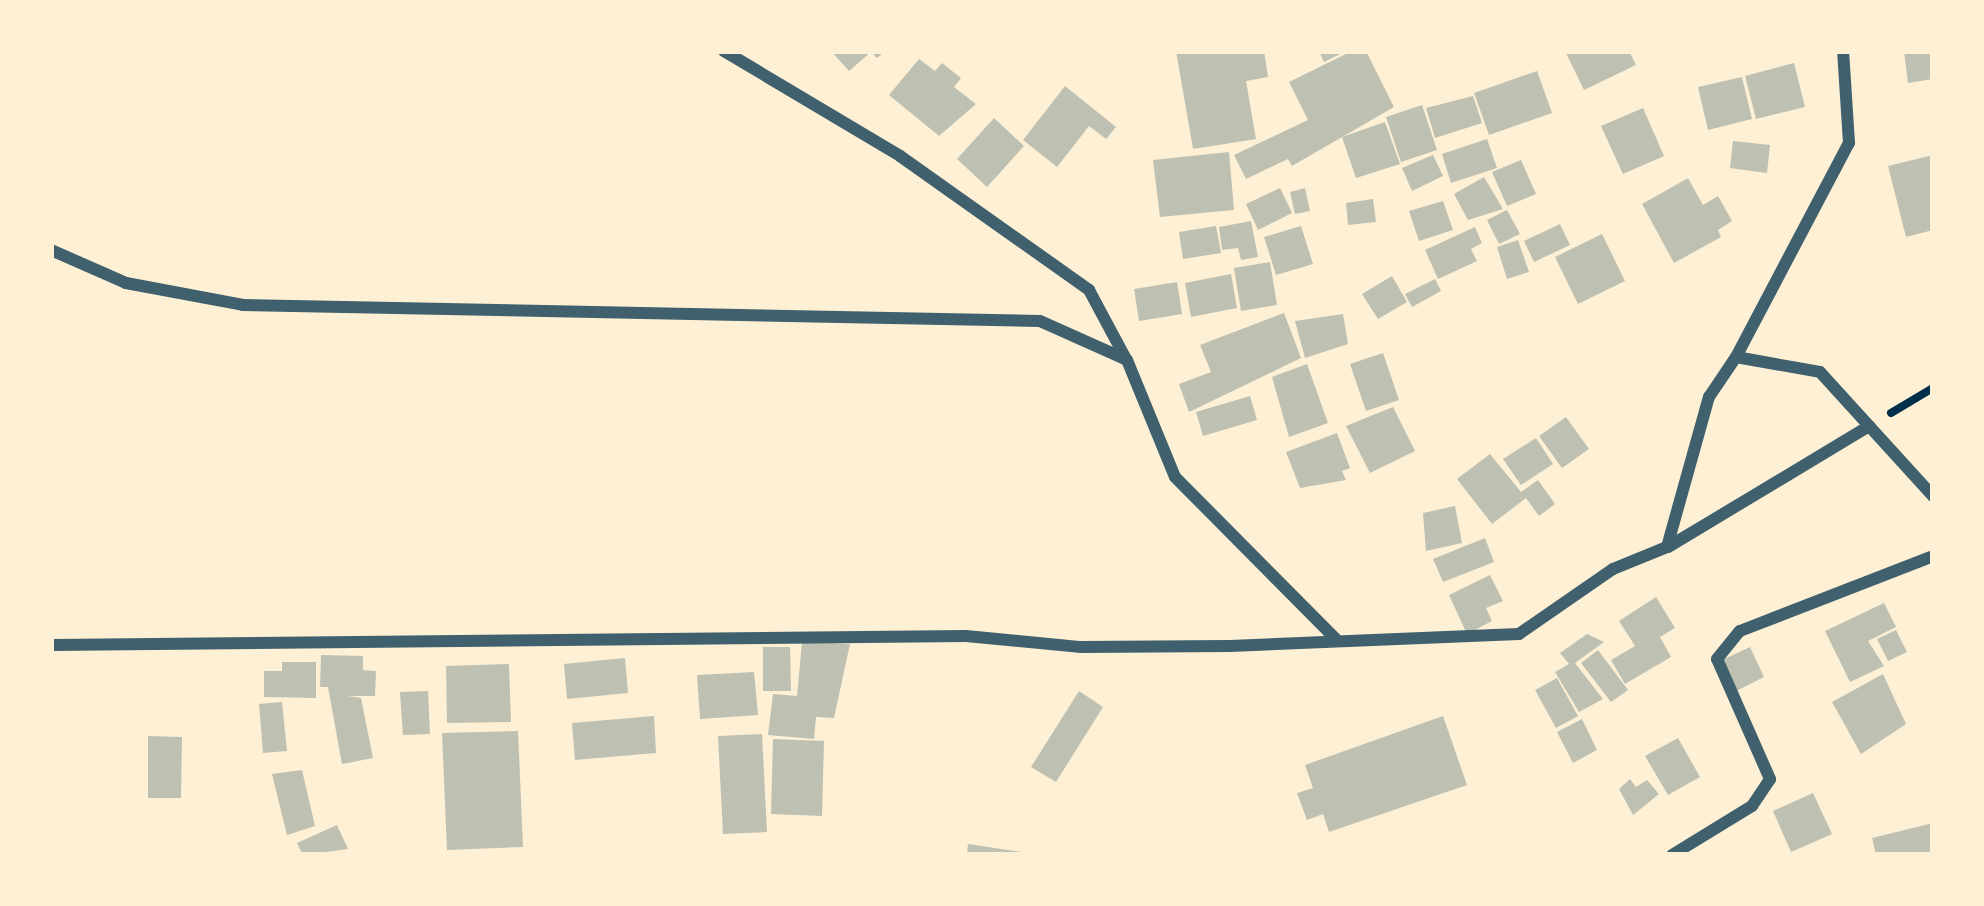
<!DOCTYPE html>
<style>
body{margin:0}
#map{position:relative;width:1984px;height:906px;overflow:hidden;background:#fdf0d5;font-family:"Sofia Sans Condensed",sans-serif}
div>[style]{position:absolute}
[style*='--x']{left:calc(var(--x)*1px);top:calc(var(--y)*1px);width:calc(var(--w)*1px);rotate:calc(var(--a)*1deg)}
.building>*{inset:0;background:#bec0b2}
.path>*{height:8px;margin:-4px;padding:0 4px;transform-origin:4px;border-radius:4px;background:#003049}
.minor>*{height:12px;margin:-6px;padding:0 6px;transform-origin:6px;border-radius:6px;background:#3f606c}
span{translate:-50% -50%;white-space:nowrap;text-align:center;line-height:1.15;-webkit-text-stroke:10px #fdf0d5;paint-order:stroke}
.frame{position:absolute;inset:0;border:54px solid #fdf0d5;pointer-events:none}
</style>
<div id="map">
<div class="building">
<i style="clip-path:polygon(831px 51px,886px 51px,877px 58px,871px 52px,849px 71px)"></i>
<i style="clip-path:polygon(1176px 51px,1264px 51px,1268px 77px,1246px 81px,1256px 139px,1193px 149px)"></i>
<i style="clip-path:polygon(1319px 51px,1346px 51px,1324px 62px)"></i>
<i style="clip-path:polygon(1352px 51px,1366px 51px,1394px 107px,1292px 166px,1288px 159px,1246px 179px,1234px 155px,1308px 120px,1289px 82px)"></i>
<i style="clip-path:polygon(1565px 51px,1629px 51px,1636px 65px,1584px 90px)"></i>
<i style="clip-path:polygon(1904px 51px,1933px 51px,1933px 79px,1908px 83px)"></i>
<i style="clip-path:polygon(919px 59px,935px 71px,942px 63px,961px 78px,954px 87px,976px 104px,939px 136px,889px 95px)"></i>
<i style="clip-path:polygon(1794px 63px,1805px 107px,1756px 119px,1745px 76px)"></i>
<i style="clip-path:polygon(1537px 71px,1552px 113px,1489px 135px,1474px 93px)"></i>
<i style="clip-path:polygon(1742px 77px,1752px 119px,1708px 130px,1698px 87px)"></i>
<i style="clip-path:polygon(1065px 86px,1116px 127px,1106px 139px,1089px 126px,1057px 167px,1023px 140px)"></i>
<i style="clip-path:polygon(1473px 96px,1482px 123px,1435px 138px,1426px 108px)"></i>
<i style="clip-path:polygon(1422px 105px,1437px 150px,1401px 162px,1386px 117px)"></i>
<i style="clip-path:polygon(1643px 108px,1664px 156px,1623px 174px,1601px 126px)"></i>
<i style="clip-path:polygon(994px 118px,1024px 146px,987px 187px,957px 159px)"></i>
<i style="clip-path:polygon(1385px 122px,1400px 164px,1356px 178px,1342px 137px)"></i>
<i style="clip-path:polygon(1487px 139px,1497px 168px,1451px 183px,1442px 154px)"></i>
<i style="clip-path:polygon(1733px 141px,1770px 145px,1767px 173px,1730px 168px)"></i>
<i style="clip-path:polygon(1229px 152px,1234px 210px,1160px 217px,1153px 160px)"></i>
<i style="clip-path:polygon(1433px 155px,1443px 176px,1412px 191px,1402px 168px)"></i>
<i style="clip-path:polygon(1933px 155px,1933px 230px,1906px 237px,1888px 166px)"></i>
<i style="clip-path:polygon(1521px 160px,1536px 194px,1507px 206px,1492px 172px)"></i>
<i style="clip-path:polygon(1484px 177px,1503px 209px,1468px 220px,1454px 194px)"></i>
<i style="clip-path:polygon(1688px 178px,1703px 205px,1718px 196px,1732px 221px,1718px 230px,1721px 237px,1674px 263px,1642px 204px)"></i>
<i style="clip-path:polygon(1280px 188px,1292px 213px,1258px 230px,1246px 204px)"></i>
<i style="clip-path:polygon(1305px 188px,1310px 211px,1295px 214px,1290px 192px)"></i>
<i style="clip-path:polygon(1373px 199px,1376px 222px,1348px 225px,1346px 203px)"></i>
<i style="clip-path:polygon(1443px 201px,1453px 230px,1419px 241px,1409px 211px)"></i>
<i style="clip-path:polygon(1507px 210px,1520px 234px,1499px 244px,1487px 220px)"></i>
<i style="clip-path:polygon(1251px 221px,1258px 257px,1241px 260px,1238px 248px,1222px 250px,1219px 227px)"></i>
<i style="clip-path:polygon(1560px 224px,1570px 245px,1534px 262px,1524px 241px)"></i>
<i style="clip-path:polygon(1216px 226px,1221px 253px,1183px 259px,1179px 232px)"></i>
<i style="clip-path:polygon(1301px 226px,1313px 264px,1276px 275px,1264px 237px)"></i>
<i style="clip-path:polygon(1475px 227px,1482px 243px,1471px 249px,1477px 261px,1438px 279px,1425px 250px)"></i>
<i style="clip-path:polygon(1602px 234px,1625px 281px,1578px 304px,1555px 257px)"></i>
<i style="clip-path:polygon(1518px 240px,1529px 272px,1507px 279px,1497px 247px)"></i>
<i style="clip-path:polygon(1270px 262px,1277px 305px,1241px 311px,1234px 268px)"></i>
<i style="clip-path:polygon(1231px 274px,1237px 308px,1191px 317px,1185px 283px)"></i>
<i style="clip-path:polygon(1392px 276px,1407px 302px,1378px 319px,1362px 294px)"></i>
<i style="clip-path:polygon(1435px 279px,1441px 291px,1412px 307px,1405px 294px)"></i>
<i style="clip-path:polygon(1177px 282px,1182px 314px,1139px 321px,1134px 289px)"></i>
<i style="clip-path:polygon(1284px 313px,1301px 358px,1189px 412px,1179px 384px,1211px 372px,1200px 345px)"></i>
<i style="clip-path:polygon(1343px 314px,1348px 344px,1305px 358px,1295px 321px)"></i>
<i style="clip-path:polygon(1383px 353px,1399px 400px,1366px 411px,1350px 364px)"></i>
<i style="clip-path:polygon(1307px 364px,1328px 423px,1289px 437px,1272px 377px)"></i>
<i style="clip-path:polygon(1250px 396px,1257px 420px,1203px 436px,1196px 412px)"></i>
<i style="clip-path:polygon(1393px 407px,1415px 451px,1370px 473px,1346px 426px)"></i>
<i style="clip-path:polygon(1566px 417px,1589px 449px,1562px 468px,1539px 436px)"></i>
<i style="clip-path:polygon(1337px 433px,1350px 468px,1342px 471px,1346px 480px,1300px 488px,1286px 452px)"></i>
<i style="clip-path:polygon(1536px 438px,1553px 464px,1521px 485px,1503px 459px)"></i>
<i style="clip-path:polygon(1490px 454px,1521px 492px,1538px 480px,1555px 504px,1539px 516px,1526px 498px,1492px 524px,1457px 479px)"></i>
<i style="clip-path:polygon(1455px 506px,1462px 543px,1426px 551px,1423px 513px)"></i>
<i style="clip-path:polygon(1485px 538px,1494px 562px,1443px 582px,1433px 559px)"></i>
<i style="clip-path:polygon(1490px 575px,1503px 601px,1486px 608px,1492px 621px,1467px 634px,1449px 595px)"></i>
<i style="clip-path:polygon(1656px 597px,1675px 628px,1660px 637px,1671px 657px,1625px 684px,1611px 660px,1635px 646px,1619px 621px)"></i>
<i style="clip-path:polygon(1884px 603px,1896px 627px,1868px 641px,1884px 666px,1850px 682px,1825px 631px)"></i>
<i style="clip-path:polygon(1896px 630px,1907px 652px,1888px 661px,1877px 639px)"></i>
<i style="clip-path:polygon(1587px 634px,1604px 642px,1575px 663px,1603px 699px,1579px 712px,1555px 672px,1569px 664px,1560px 653px)"></i>
<i style="clip-path:polygon(802px 642px,850px 644px,834px 718px,816px 717px,814px 739px,768px 735px,773px 694px,797px 696px)"></i>
<i style="clip-path:polygon(763px 647px,790px 647px,791px 691px,763px 691px)"></i>
<i style="clip-path:polygon(1750px 647px,1764px 677px,1734px 692px,1720px 661px)"></i>
<i style="clip-path:polygon(1598px 650px,1628px 690px,1611px 702px,1581px 663px)"></i>
<i style="clip-path:polygon(321px 655px,363px 656px,363px 670px,376px 671px,375px 696px,348px 696px,361px 698px,373px 758px,342px 764px,328px 687px,320px 687px)"></i>
<i style="clip-path:polygon(625px 658px,628px 693px,567px 699px,564px 664px)"></i>
<i style="clip-path:polygon(282px 662px,316px 662px,316px 698px,264px 697px,264px 671px,282px 671px)"></i>
<i style="clip-path:polygon(509px 664px,511px 722px,447px 723px,446px 666px)"></i>
<i style="clip-path:polygon(754px 672px,758px 715px,700px 719px,697px 675px)"></i>
<i style="clip-path:polygon(1883px 674px,1906px 724px,1861px 754px,1832px 702px)"></i>
<i style="clip-path:polygon(1557px 678px,1578px 716px,1556px 728px,1535px 690px)"></i>
<i style="clip-path:polygon(428px 691px,430px 734px,403px 735px,400px 692px)"></i>
<i style="clip-path:polygon(1079px 691px,1103px 707px,1056px 782px,1031px 767px)"></i>
<i style="clip-path:polygon(282px 702px,287px 751px,263px 753px,259px 704px)"></i>
<i style="clip-path:polygon(654px 716px,656px 753px,575px 760px,572px 723px)"></i>
<i style="clip-path:polygon(1443px 716px,1467px 785px,1329px 832px,1323px 814px,1307px 820px,1297px 793px,1313px 788px,1305px 765px)"></i>
<i style="clip-path:polygon(1582px 719px,1597px 750px,1573px 763px,1557px 732px)"></i>
<i style="clip-path:polygon(518px 731px,523px 847px,447px 850px,442px 733px)"></i>
<i style="clip-path:polygon(762px 734px,767px 832px,723px 834px,718px 736px)"></i>
<i style="clip-path:polygon(148px 736px,182px 737px,181px 798px,148px 798px)"></i>
<i style="clip-path:polygon(1678px 738px,1700px 777px,1668px 795px,1645px 756px)"></i>
<i style="clip-path:polygon(773px 739px,824px 741px,822px 816px,771px 814px)"></i>
<i style="clip-path:polygon(302px 770px,315px 826px,287px 835px,272px 774px)"></i>
<i style="clip-path:polygon(1630px 779px,1636px 787px,1647px 780px,1659px 794px,1633px 815px,1619px 789px)"></i>
<i style="clip-path:polygon(1813px 793px,1832px 834px,1791px 852px,1773px 811px)"></i>
<i style="clip-path:polygon(1933px 823px,1933px 855px,1876px 855px,1872px 838px)"></i>
<i style="clip-path:polygon(337px 825px,348px 849px,303px 855px,297px 843px)"></i>
<i style="clip-path:polygon(968px 844px,1022px 852px,1022px 855px,967px 855px)"></i>
</div>
<div class="path">
<i style="--x:1891;--y:413;--w:49;--a:-30.8"></i>
</div>
<div class="minor">
<i style="--x:724;--y:51;--w:205;--a:30.8"></i>
<i style="--x:900;--y:156;--w:232;--a:35.3"></i>
<i style="--x:1089;--y:290;--w:78;--a:61.8"></i>
<i style="--x:51;--y:250;--w:82;--a:23.7"></i>
<i style="--x:126;--y:283;--w:119;--a:10.6"></i>
<i style="--x:243;--y:305;--w:797;--a:1.15"></i>
<i style="--x:1040;--y:321;--w:95;--a:24.1"></i>
<i style="--x:1127;--y:360;--w:126;--a:67.7"></i>
<i style="--x:1175;--y:477;--w:231;--a:45.2"></i>
<i style="--x:1736;--y:357;--w:242;--a:-62.2"></i>
<i style="--x:1849;--y:143;--w:92;--a:-93.7"></i>
<i style="--x:1668;--y:547;--w:235;--a:-31"></i>
<i style="--x:51;--y:645;--w:915;--a:-0.56"></i>
<i style="--x:966;--y:636;--w:116;--a:5.5"></i>
<i style="--x:1081;--y:647;--w:149;--a:-0.4"></i>
<i style="--x:1230;--y:646;--w:289;--a:-2.4"></i>
<i style="--x:1519;--y:634;--w:114;--a:-34.7"></i>
<i style="--x:1613;--y:569;--w:58;--a:-22.2"></i>
<i style="--x:1667;--y:547;--w:156;--a:-74.4"></i>
<i style="--x:1709;--y:397;--w:48;--a:-56"></i>
<i style="--x:1736;--y:357;--w:85;--a:10.1"></i>
<i style="--x:1820;--y:372;--w:168;--a:47.7"></i>
<i style="--x:1672;--y:855;--w:94;--a:-31.5"></i>
<i style="--x:1752;--y:806;--w:32;--a:-56"></i>
<i style="--x:1770;--y:779;--w:131;--a:-113.8"></i>
<i style="--x:1717;--y:659;--w:36;--a:-51"></i>
<i style="--x:1740;--y:631;--w:207;--a:-21.2"></i>
</div>
<div class="frame"></div>
</div>
